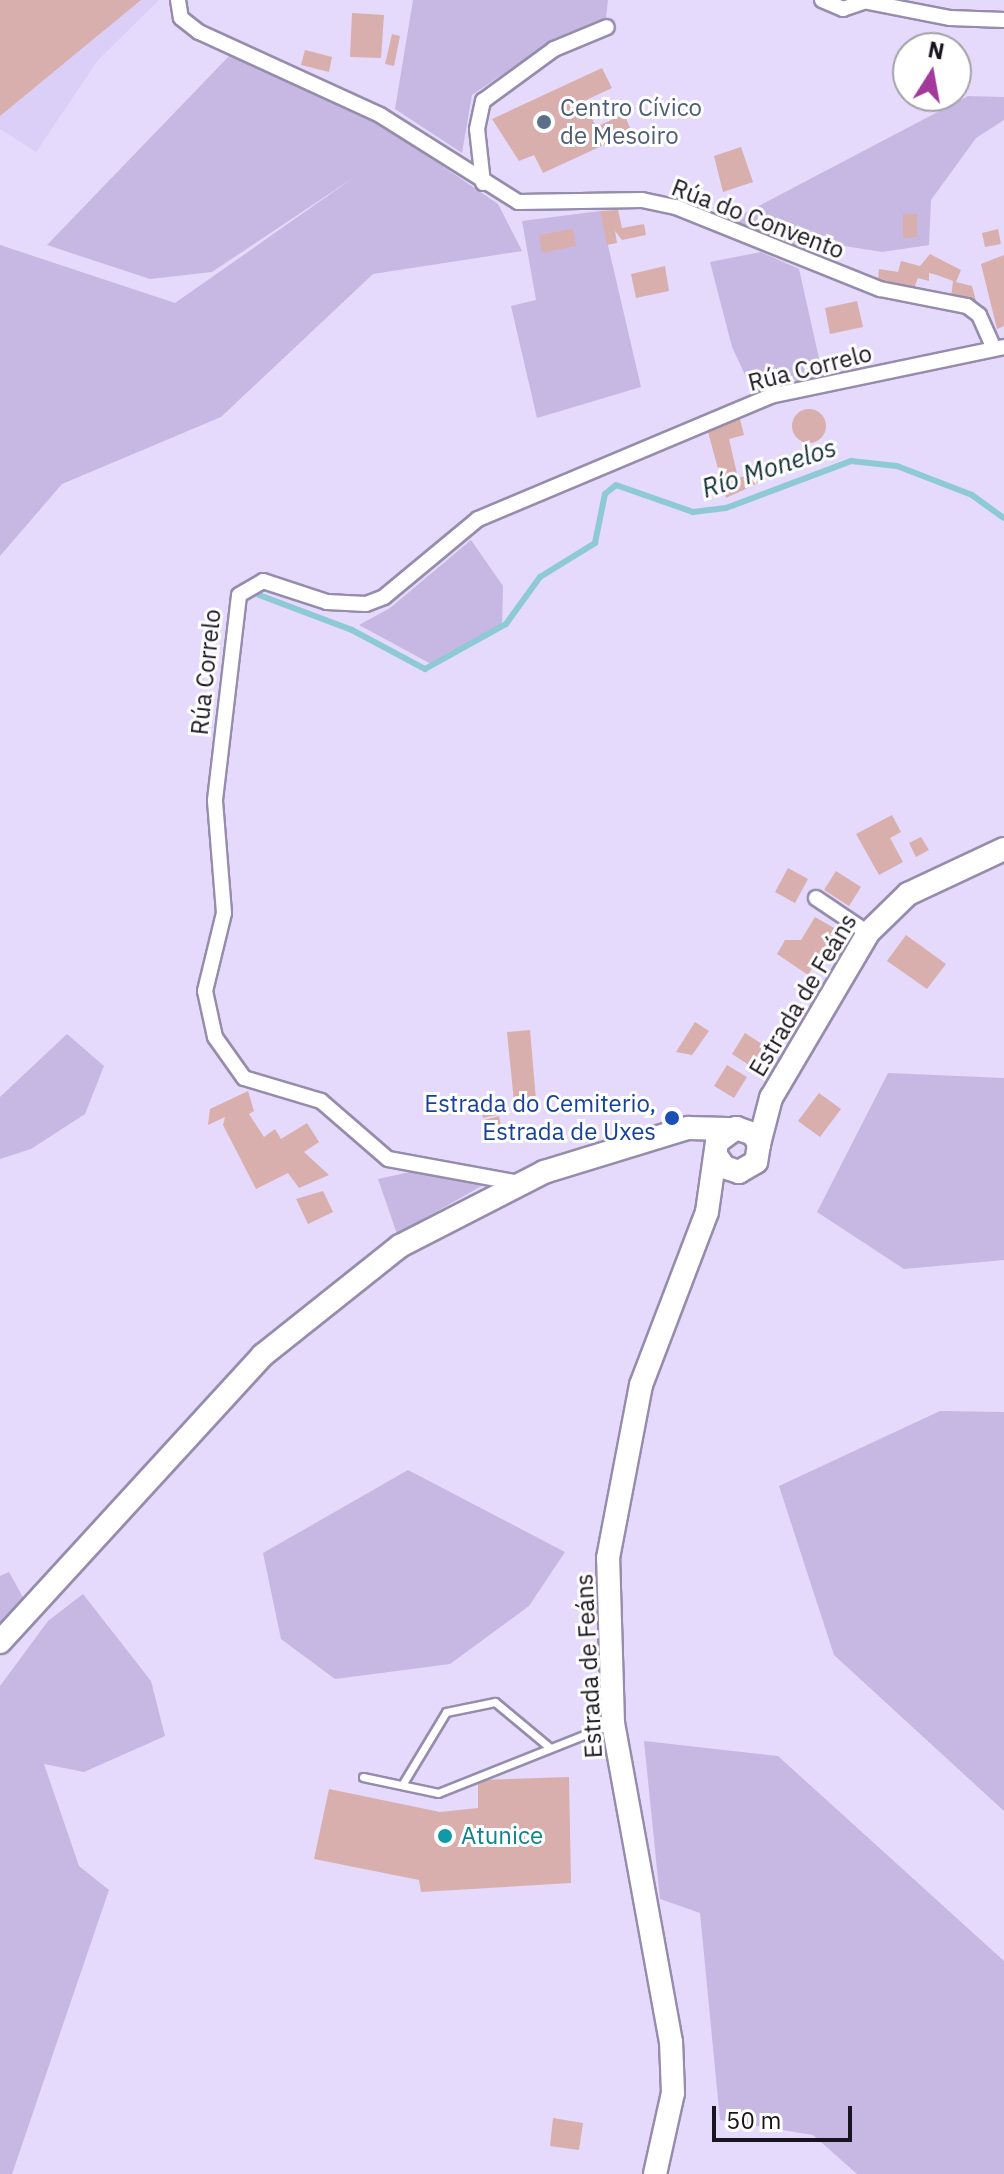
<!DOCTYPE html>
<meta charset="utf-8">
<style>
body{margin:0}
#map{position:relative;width:1004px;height:2174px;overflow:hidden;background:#e5dafc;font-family:"IBM Plex Sans",sans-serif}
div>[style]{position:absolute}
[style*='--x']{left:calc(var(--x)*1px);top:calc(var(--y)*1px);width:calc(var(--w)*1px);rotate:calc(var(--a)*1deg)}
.built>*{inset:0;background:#dbcef7}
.green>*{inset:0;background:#c6b8e2}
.stream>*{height:6px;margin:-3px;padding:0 3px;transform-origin:3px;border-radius:3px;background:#8ecad6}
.building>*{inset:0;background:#d8afad}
.round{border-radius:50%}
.roads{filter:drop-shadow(2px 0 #968cab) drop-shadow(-2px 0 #968cab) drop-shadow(0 2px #968cab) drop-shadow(0 -2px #968cab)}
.lane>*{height:7px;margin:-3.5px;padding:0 3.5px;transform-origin:3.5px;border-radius:3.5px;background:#fff}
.street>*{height:14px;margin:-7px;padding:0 7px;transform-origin:7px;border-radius:7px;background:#fff}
.secondary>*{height:22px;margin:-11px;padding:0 11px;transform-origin:11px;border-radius:11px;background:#fff}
.dots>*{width:22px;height:22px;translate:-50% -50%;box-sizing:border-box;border:4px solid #fff;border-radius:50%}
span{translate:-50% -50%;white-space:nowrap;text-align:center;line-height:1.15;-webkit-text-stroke:6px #fff;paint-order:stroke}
.service-label{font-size:24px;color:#4e5e75}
.left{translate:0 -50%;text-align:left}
.street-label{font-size:24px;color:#191520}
.transit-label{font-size:24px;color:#164399}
.right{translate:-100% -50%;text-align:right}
.culture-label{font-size:24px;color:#0d838f}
.water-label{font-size:26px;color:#143238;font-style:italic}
.north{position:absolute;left:892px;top:32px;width:80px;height:80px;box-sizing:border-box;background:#fff;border:2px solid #a3a1a6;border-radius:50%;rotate:11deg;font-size:22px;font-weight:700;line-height:32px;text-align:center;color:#191520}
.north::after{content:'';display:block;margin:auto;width:28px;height:36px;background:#a3399a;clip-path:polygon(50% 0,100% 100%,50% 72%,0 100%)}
.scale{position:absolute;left:712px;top:2106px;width:140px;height:36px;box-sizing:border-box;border:4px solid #191520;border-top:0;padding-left:10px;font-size:24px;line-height:28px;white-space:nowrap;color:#191520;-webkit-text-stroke:6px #fff;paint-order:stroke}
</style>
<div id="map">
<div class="built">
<i style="clip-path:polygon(0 0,159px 0,98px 60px,36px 152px,0 129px)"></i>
</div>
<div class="green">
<i style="clip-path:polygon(413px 0,608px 0,606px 18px,556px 38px,472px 95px,462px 153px,395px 109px)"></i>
<i style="clip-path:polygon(231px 54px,371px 117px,498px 204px,522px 251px,373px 274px,221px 417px,62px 484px,0 556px,0 245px,175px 303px,356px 176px,212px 272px,150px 279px,47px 245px)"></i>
<i style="clip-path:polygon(968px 96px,1004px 97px,1004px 120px,976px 138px,931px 200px,929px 245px,882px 252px,813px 241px,807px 253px,730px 221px)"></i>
<i style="clip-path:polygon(600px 211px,641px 387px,537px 418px,511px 306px,536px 300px,522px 221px)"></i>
<i style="clip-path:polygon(761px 252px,799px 269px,823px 376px,755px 396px,732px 347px,710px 262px)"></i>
<i style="clip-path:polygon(471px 540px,503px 586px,502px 628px,431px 664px,359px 625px,390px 608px)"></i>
<i style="clip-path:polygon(67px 1034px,104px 1066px,85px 1114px,31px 1149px,0 1159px,0 1097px)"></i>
<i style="clip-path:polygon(888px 1073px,1004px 1078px,1004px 1260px,904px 1269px,817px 1212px)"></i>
<i style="clip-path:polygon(415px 1171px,479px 1180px,485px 1184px,397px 1234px,378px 1179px)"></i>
<i style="clip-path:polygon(940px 1411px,1004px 1412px,1004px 1811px,834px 1655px,779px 1486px)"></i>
<i style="clip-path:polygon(408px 1470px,565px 1552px,529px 1606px,450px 1664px,335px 1679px,281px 1639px,263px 1553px)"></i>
<i style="clip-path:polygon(9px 1572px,25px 1601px,0 1623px,0 1576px)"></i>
<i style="clip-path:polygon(83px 1594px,151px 1681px,165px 1736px,84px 1772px,44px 1764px,79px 1866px,109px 1890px,12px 2174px,0 2174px,0 1686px,48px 1621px)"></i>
<i style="clip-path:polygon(644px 1741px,778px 1756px,1004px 1961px,1004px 2174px,857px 2174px,813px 2135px,720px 2120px,700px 1913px,660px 1899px)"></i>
</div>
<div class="stream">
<i style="--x:259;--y:595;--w:99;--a:20.6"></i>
<i style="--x:352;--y:630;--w:83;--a:28.1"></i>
<i style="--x:425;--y:669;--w:93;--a:-29.1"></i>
<i style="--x:506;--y:624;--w:58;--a:-54.1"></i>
<i style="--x:540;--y:577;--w:65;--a:-31.7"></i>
<i style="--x:595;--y:543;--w:50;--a:-78.5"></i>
<i style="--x:605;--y:494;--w:14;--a:-39"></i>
<i style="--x:616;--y:485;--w:82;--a:19.3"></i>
<i style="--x:693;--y:512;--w:33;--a:-7"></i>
<i style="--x:726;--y:508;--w:134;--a:-20.6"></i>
<i style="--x:851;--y:461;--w:46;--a:6.2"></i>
<i style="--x:897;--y:466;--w:80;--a:21.1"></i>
<i style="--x:972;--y:495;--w:39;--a:36"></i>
</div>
<div class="building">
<i style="clip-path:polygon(0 0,141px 0,0 116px)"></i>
<i style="clip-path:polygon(352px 13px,384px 15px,381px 58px,350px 57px)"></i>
<i style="clip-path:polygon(392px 34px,400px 36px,394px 66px,385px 64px)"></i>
<i style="clip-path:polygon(305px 50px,332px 57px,329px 72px,301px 65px)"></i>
<i style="clip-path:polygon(602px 68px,612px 88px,584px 101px,596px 127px,624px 114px,632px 132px,543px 173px,534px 155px,519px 161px,492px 119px)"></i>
<i style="clip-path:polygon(741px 147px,753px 182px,723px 192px,714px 156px)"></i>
<i style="clip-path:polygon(618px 210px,622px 228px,644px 224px,646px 235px,622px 240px,615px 231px,617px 243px,607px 245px,600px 211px)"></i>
<i style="clip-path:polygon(903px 214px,917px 214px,917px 237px,903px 238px)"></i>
<i style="clip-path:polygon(573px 229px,576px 246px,542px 253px,539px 235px)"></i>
<i style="clip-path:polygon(998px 229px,1001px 244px,985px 247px,982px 233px)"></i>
<i style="clip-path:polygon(930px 254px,961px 270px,956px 282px,972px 286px,976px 301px,951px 297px,953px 281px,937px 275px,929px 273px,929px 281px,918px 278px,914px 288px,878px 279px,879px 269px,898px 272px,901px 261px,920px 266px)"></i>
<i style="clip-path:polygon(1004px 255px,1004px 326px,997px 329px,981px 264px)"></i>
<i style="clip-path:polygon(665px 266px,669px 291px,636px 298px,631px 274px)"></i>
<i style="clip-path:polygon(857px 301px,863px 327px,830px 334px,825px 308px)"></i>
<i class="round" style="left:792px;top:409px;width:34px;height:34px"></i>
<i style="clip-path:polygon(740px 419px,744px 435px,729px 439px,738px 478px,764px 471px,767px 479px,726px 498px,708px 432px)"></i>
<i style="clip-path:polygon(892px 815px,901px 832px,890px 838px,903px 862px,879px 875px,856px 834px)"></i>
<i style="clip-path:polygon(921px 837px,929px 850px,916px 857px,909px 843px)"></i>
<i style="clip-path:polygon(788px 868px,808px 879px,795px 903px,775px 892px)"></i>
<i style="clip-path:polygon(836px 871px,861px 887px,849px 906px,824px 890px)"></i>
<i style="clip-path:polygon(815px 917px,836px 929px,808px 975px,777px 954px,785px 940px,801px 940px)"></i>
<i style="clip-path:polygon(906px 935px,946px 964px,927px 989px,887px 961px)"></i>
<i style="clip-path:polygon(695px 1022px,709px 1031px,692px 1055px,676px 1052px)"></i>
<i style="clip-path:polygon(530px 1030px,536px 1100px,514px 1102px,507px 1032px)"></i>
<i style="clip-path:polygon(745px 1033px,765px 1046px,752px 1067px,732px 1054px)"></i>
<i style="clip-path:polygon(727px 1065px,747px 1077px,734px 1098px,714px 1086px)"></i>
<i style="clip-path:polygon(248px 1091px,254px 1111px,249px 1114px,264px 1137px,275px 1129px,281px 1139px,307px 1123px,319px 1142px,304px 1152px,329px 1175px,299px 1188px,288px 1173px,256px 1189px,223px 1125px,225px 1117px,208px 1125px,210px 1109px)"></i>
<i style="clip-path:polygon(819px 1093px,841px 1109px,820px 1137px,798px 1121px)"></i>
<i style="clip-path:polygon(502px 1101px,505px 1113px,483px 1118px,481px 1106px)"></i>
<i style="clip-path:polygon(499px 1116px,504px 1139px,489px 1142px,484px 1120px)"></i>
<i style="clip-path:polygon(323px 1191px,333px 1212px,308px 1224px,296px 1199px)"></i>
<i style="clip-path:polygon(569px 1777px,571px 1883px,421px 1892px,419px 1880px,314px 1859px,329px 1789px,440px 1812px,478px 1808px,478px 1780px)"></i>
<i style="clip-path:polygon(553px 2118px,583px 2123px,579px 2150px,550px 2146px)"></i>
</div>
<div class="roads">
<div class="lane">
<i style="--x:363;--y:1777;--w:77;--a:12"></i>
<i style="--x:438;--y:1793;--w:186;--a:-21.7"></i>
<i style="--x:402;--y:1785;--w:85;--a:-58.9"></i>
<i style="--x:446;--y:1712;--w:50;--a:-11.5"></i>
<i style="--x:495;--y:1702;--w:70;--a:39.8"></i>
</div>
<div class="street">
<i style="--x:178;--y:0;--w:18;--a:81"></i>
<i style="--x:181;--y:18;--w:23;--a:38"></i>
<i style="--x:199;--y:32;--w:199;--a:24.6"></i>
<i style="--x:380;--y:115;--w:163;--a:32.2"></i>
<i style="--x:518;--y:202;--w:124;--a:-0.9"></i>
<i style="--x:642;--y:200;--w:35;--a:12"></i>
<i style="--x:676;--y:207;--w:220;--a:21.9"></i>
<i style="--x:880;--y:289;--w:89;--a:11.1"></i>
<i style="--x:967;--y:306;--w:15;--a:37"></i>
<i style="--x:979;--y:315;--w:36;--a:66"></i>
<i style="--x:822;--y:0;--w:23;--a:23"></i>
<i style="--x:843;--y:9;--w:28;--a:-19"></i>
<i style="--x:868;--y:2;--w:84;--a:11"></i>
<i style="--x:950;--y:18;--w:54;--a:2.1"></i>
<i style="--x:483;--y:183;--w:54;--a:-96.3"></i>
<i style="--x:477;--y:129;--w:29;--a:-78"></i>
<i style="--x:483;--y:101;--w:88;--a:-36.2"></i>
<i style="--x:554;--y:49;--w:57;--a:-22.5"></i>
<i style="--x:816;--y:898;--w:63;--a:33.9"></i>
<i style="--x:519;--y:1183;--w:133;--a:-169.6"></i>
<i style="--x:388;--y:1159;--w:89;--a:-139.1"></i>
<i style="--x:321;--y:1101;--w:80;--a:-163.4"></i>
<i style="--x:244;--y:1078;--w:50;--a:-125.3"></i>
<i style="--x:215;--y:1037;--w:47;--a:-102.3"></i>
<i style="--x:205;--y:991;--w:80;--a:-76.3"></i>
<i style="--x:224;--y:913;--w:113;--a:-94.6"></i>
<i style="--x:215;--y:800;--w:206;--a:-83.3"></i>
<i style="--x:239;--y:595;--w:28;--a:-30"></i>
<i style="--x:263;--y:581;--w:67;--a:18.2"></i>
<i style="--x:327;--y:602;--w:39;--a:3"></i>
<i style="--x:366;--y:604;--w:19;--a:-21"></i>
<i style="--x:384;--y:597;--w:122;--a:-39.7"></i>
<i style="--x:478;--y:519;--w:317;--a:-22.8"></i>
<i style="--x:770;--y:396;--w:239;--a:-11.8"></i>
</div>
<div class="secondary">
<i style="--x:759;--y:1144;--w:48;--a:-75.4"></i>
<i style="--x:771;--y:1098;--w:191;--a:-59.5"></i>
<i style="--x:868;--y:933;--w:56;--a:-44.3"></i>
<i style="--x:908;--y:894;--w:106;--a:-25.1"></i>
<i style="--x:0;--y:1642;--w:389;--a:-47.5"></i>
<i style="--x:263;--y:1355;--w:175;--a:-38.5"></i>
<i style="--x:400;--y:1246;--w:162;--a:-27.2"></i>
<i style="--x:544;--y:1172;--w:151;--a:-17"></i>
<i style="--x:688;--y:1128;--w:40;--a:1.4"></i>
<i style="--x:655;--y:2174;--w:83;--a:-77.5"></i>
<i style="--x:673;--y:2093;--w:51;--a:-92.2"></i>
<i style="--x:671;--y:2042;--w:324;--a:-100.3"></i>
<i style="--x:613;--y:1723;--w:165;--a:-91.7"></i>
<i style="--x:608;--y:1558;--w:176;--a:-79.2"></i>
<i style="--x:641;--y:1385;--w:185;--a:-69.1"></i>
<i style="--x:707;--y:1212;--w:71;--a:-81.9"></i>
<i style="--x:717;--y:1142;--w:24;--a:-36"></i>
<i style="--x:736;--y:1128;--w:18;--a:19"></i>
<i style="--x:753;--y:1134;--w:12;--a:59"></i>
<i style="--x:759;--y:1144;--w:18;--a:99"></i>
<i style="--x:756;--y:1162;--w:20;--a:150"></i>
<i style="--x:739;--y:1172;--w:16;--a:-162"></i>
<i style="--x:724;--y:1167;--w:14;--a:-124"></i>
</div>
</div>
<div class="dots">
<i style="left:544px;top:122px;background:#5c6f8a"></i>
<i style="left:672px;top:1118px;background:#1a4fb4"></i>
<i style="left:445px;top:1836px;background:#0f9aa8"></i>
</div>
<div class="service-label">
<span class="left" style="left:560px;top:122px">Centro Cívico<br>de Mesoiro</span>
</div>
<div class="street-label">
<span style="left:758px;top:219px;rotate:21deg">Rúa do Convento</span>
<span style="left:810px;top:368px;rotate:-14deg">Rúa Correlo</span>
<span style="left:206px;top:672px;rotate:-84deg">Rúa Correlo</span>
<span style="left:803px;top:995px;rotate:-59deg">Estrada de Feáns</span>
<span style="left:589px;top:1666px;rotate:-93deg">Estrada de Feáns</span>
</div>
<div class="transit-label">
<span class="right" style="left:656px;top:1118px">Estrada do Cemiterio,<br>Estrada de Uxes</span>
</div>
<div class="culture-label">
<span class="left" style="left:461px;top:1836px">Atunice</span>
</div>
<div class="water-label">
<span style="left:769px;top:468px;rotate:-18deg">Río Monelos</span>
</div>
<div class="north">N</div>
<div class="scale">50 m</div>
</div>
